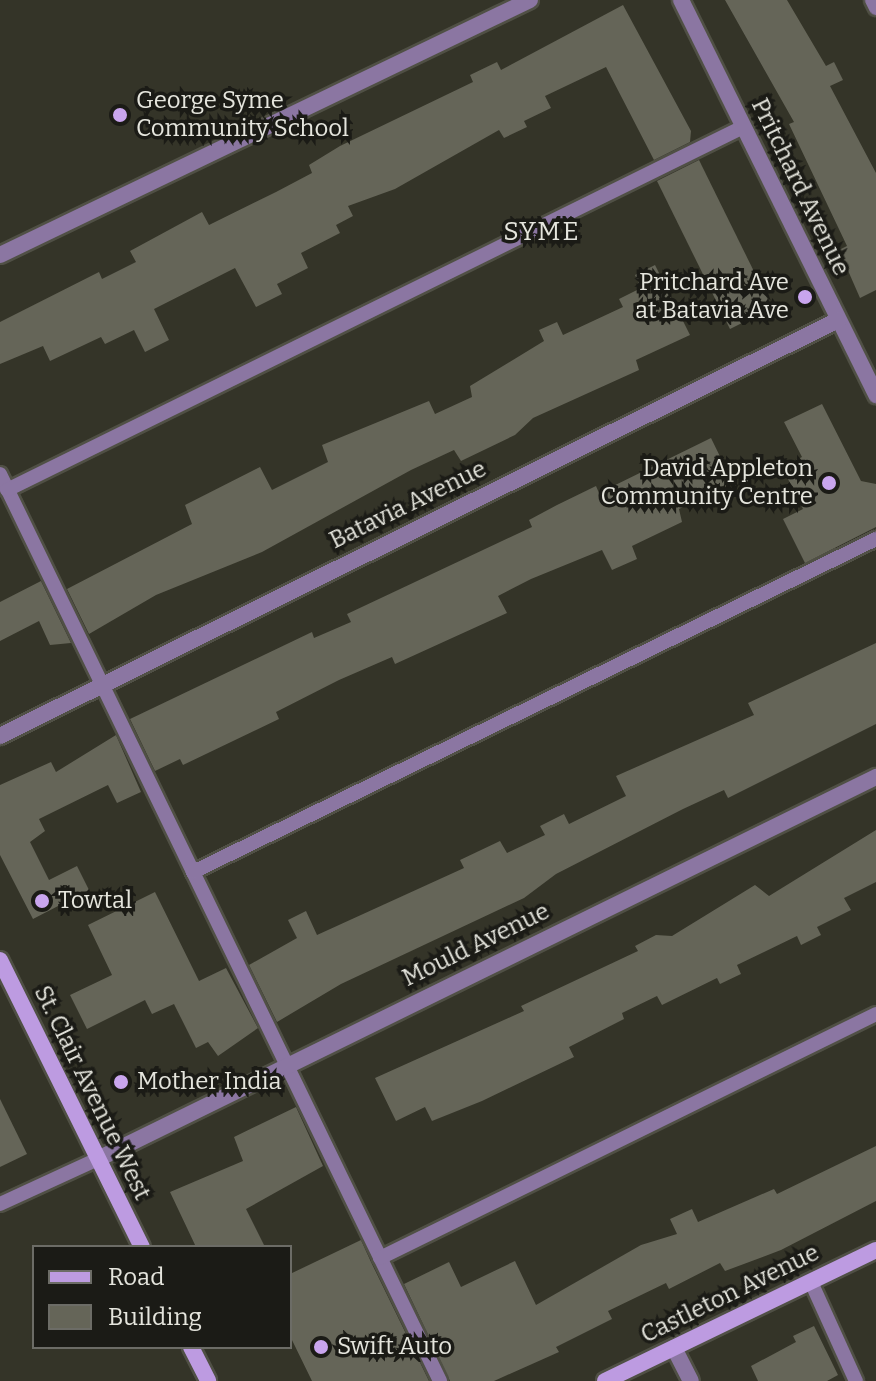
<!DOCTYPE html>
<style>
body{margin:0}
#map{position:relative;width:876px;height:1381px;overflow:hidden;background:#343428;font-family:Bitter,serif}
div>[style]{position:absolute}
[style*='--x']{left:calc(var(--x)*1px);top:calc(var(--y)*1px);width:calc(var(--w)*1px);rotate:calc(var(--a)*1deg)}
.building>*{inset:0;background:#656558}
.roads{filter:drop-shadow(2px 0 #505045) drop-shadow(-2px 0 #505045) drop-shadow(0 2px #505045) drop-shadow(0 -2px #505045)}
.lane>*{height:14px;margin:-7px;padding:0 7px;transform-origin:7px;border-radius:7px;background:#8b76a2}
.street>*{height:16px;margin:-8px;padding:0 8px;transform-origin:8px;border-radius:8px;background:#8b76a2}
.secondary>*{height:16px;margin:-8px;padding:0 8px;transform-origin:8px;border-radius:8px;background:#bd9be1}
.dots>*{width:22px;height:22px;translate:-50% -50%;box-sizing:border-box;border:4px solid #1b1b16;border-radius:50%}
span{translate:-50% -50%;white-space:nowrap;text-align:center;line-height:1.15;-webkit-text-stroke:7px #1b1b16;paint-order:stroke}
.poi-label{font-size:24px;color:#e5e5dd}
.left{translate:0 -50%;text-align:left}
.right{translate:-100% -50%;text-align:right}
.street-label{font-size:24px;color:#e5e5dd}
.neighbourhood-label{font-size:26px;color:#e5e5dd;letter-spacing:2px}
.legend{position:absolute;left:32px;top:1245px;width:260px;height:104px;box-sizing:border-box;background:#1b1b16;border:2px solid #6c6c66;margin:0;padding:10px 14px;list-style:none;font-size:24px;color:#e5e5dd}
.legend li{display:flex;align-items:center;gap:16px;height:40px}
.legend b{width:40px;border:2px solid #6c6c66}
</style>
<div id="map">
<div class="building">
<i style="clip-path:polygon(725px 0,787px 0,826px 66px,834px 62px,843px 80px,830px 86px,876px 173px,876px 290px,860px 298px,839px 250px,847px 246px,789px 124px,794px 122px)"></i>
<i style="clip-path:polygon(623px 5px,691px 131px,690px 142px,654px 160px,606px 67px,545px 96px,551px 108px,524px 121px,527px 127px,504px 138px,499px 130px,395px 189px,348px 206px,353px 216px,336px 225px,340px 233px,301px 253px,308px 268px,277px 284px,282px 294px,256px 307px,235px 268px,154px 309px,169px 340px,145px 352px,134px 330px,105px 344px,101px 337px,50px 361px,43px 346px,0 364px,0 322px,99px 272px,102px 279px,136px 262px,130px 251px,202px 212px,209px 225px,276px 192px,312px 173px,309px 165px,340px 146px,473px 82px,470px 75px,497px 62px,501px 70px)"></i>
<i style="clip-path:polygon(699px 160px,772px 308px,730px 329px,657px 181px)"></i>
<i style="clip-path:polygon(655px 265px,690px 335px,636px 360px,639px 370px,533px 418px,515px 435px,461px 461px,454px 450px,411px 470px,262px 552px,156px 595px,89px 634px,67px 589px,192px 524px,185px 505px,260px 467px,272px 490px,328px 462px,322px 445px,429px 401px,435px 414px,472px 397px,470px 386px,544px 341px,539px 330px,557px 322px,563px 335px,623px 307px,619px 299px,641px 288px,635px 275px)"></i>
<i style="clip-path:polygon(822px 404px,861px 481px,876px 484px,876px 527px,805px 563px,783px 519px,803px 509px,782px 467px,802px 457px,784px 422px)"></i>
<i style="clip-path:polygon(711px 438px,733px 483px,679px 509px,682px 522px,632px 546px,637px 559px,612px 570px,602px 550px,531px 579px,498px 596px,507px 613px,395px 664px,392px 657px,339px 680px,276px 712px,279px 719px,183px 765px,180px 759px,155px 771px,130px 719px,312px 632px,314px 638px,351px 622px,347px 614px,532px 527px,529px 520px,557px 505px,596px 486px,599px 493px)"></i>
<i style="clip-path:polygon(41px 581px,71px 643px,50px 645px,39px 621px,0 641px,0 602px)"></i>
<i style="clip-path:polygon(876px 643px,876px 724px,728px 798px,724px 790px,683px 809px,556px 874px,524px 898px,341px 984px,277px 1022px,249px 965px,297px 938px,288px 920px,306px 911px,317px 935px,464px 868px,460px 860px,500px 841px,507px 853px,545px 835px,540px 826px,564px 814px,569px 824px,626px 796px,616px 776px,754px 715px,748px 703px)"></i>
<i style="clip-path:polygon(116px 735px,141px 792px,117px 803px,108px 785px,39px 819px,45px 831px,30px 842px,49px 880px,77px 866px,89px 890px,33px 919px,0 855px,0 785px,51px 762px,56px 772px)"></i>
<i style="clip-path:polygon(876px 830px,876px 882px,844px 898px,851px 910px,817px 927px,821px 935px,801px 945px,797px 936px,737px 965px,741px 974px,720px 984px,717px 978px,662px 1005px,657px 996px,622px 1013px,624px 1019px,569px 1047px,574px 1057px,482px 1101px,432px 1121px,425px 1107px,396px 1121px,375px 1078px,524px 1011px,521px 1006px,638px 951px,635px 946px,656px 935px,672px 936px,755px 885px,769px 896px)"></i>
<i style="clip-path:polygon(155px 892px,199px 981px,226px 968px,258px 1028px,218px 1056px,208px 1042px,196px 1048px,174px 1004px,152px 1014px,145px 1000px,87px 1029px,70px 995px,112px 975px,88px 925px)"></i>
<i style="clip-path:polygon(0 1099px,27px 1154px,0 1167px)"></i>
<i style="clip-path:polygon(296px 1107px,323px 1166px,246px 1209px,265px 1247px,196px 1247px,170px 1192px,243px 1161px,234px 1137px)"></i>
<i style="clip-path:polygon(876px 1146px,876px 1201px,781px 1250px,725px 1271px,720px 1263px,669px 1289px,666px 1283px,608px 1311px,612px 1319px,556px 1347px,559px 1352px,494px 1381px,450px 1381px,404px 1284px,449px 1262px,461px 1287px,515px 1261px,536px 1305px,641px 1245px,677px 1234px,670px 1219px,692px 1209px,698px 1222px,774px 1189px,777px 1194px)"></i>
<i style="clip-path:polygon(361px 1240px,371px 1262px,429px 1381px,312px 1381px,290px 1336px,290px 1274px)"></i>
<i style="clip-path:polygon(814px 1326px,838px 1375px,827px 1381px,758px 1381px,751px 1366px,796px 1342px,793px 1336px)"></i>
</div>
<div class="roads">
<div class="lane">
<i style="--x:872;--y:0;--w:9;--a:63"></i>
<i style="--x:0;--y:474;--w:1008;--a:64.12"></i>
<i style="--x:7;--y:490;--w:821;--a:-26.25"></i>
<i style="--x:193;--y:872;--w:760;--a:-25.99"></i>
<i style="--x:0;--y:1204;--w:108;--a:-24.7"></i>
<i style="--x:380;--y:1258;--w:553;--a:-26.19"></i>
<i style="--x:811;--y:1282;--w:109;--a:65.6"></i>
</div>
<div class="street">
<i style="--x:681;--y:0;--w:441;--a:63.7"></i>
<i style="--x:0;--y:255;--w:588;--a:-25.69"></i>
<i style="--x:0;--y:736;--w:936;--a:-26.4"></i>
<i style="--x:98;--y:1159;--w:867;--a:-26.15"></i>
<i style="--x:674;--y:1348;--w:37;--a:63"></i>
</div>
<div class="secondary">
<i style="--x:0;--y:960;--w:320;--a:63.7"></i>
<i style="--x:191;--y:1347;--w:38;--a:63"></i>
<i style="--x:605;--y:1381;--w:301;--a:-25.8"></i>
</div>
</div>
<div class="dots">
<i style="left:120px;top:115px;background:#c9a5ee"></i>
<i style="left:805px;top:297px;background:#c9a5ee"></i>
<i style="left:829px;top:483px;background:#c9a5ee"></i>
<i style="left:42px;top:901px;background:#c9a5ee"></i>
<i style="left:121px;top:1082px;background:#c9a5ee"></i>
<i style="left:321px;top:1347px;background:#c9a5ee"></i>
</div>
<div class="poi-label">
<span class="left" style="left:136px;top:115px">George Syme<br>Community School</span>
<span class="right" style="left:789px;top:297px">Pritchard Ave<br>at Batavia Ave</span>
<span class="right" style="left:813px;top:483px">David Appleton<br>Community Centre</span>
<span class="left" style="left:58px;top:901px">Towtal</span>
<span class="left" style="left:137px;top:1082px">Mother India</span>
<span class="left" style="left:337px;top:1347px">Swift Auto</span>
</div>
<div class="street-label">
<span style="left:800px;top:187px;rotate:64deg">Pritchard Avenue</span>
<span style="left:408px;top:505px;rotate:-26deg">Batavia Avenue</span>
<span style="left:476px;top:945px;rotate:-26deg">Mould Avenue</span>
<span style="left:92px;top:1093px;rotate:64deg">St. Clair Avenue West</span>
<span style="left:730px;top:1294px;rotate:-26deg">Castleton Avenue</span>
</div>
<div class="neighbourhood-label">
<span style="left:542px;top:232px">SYME</span>
</div>
<ul class="legend">
<li><b style="height:10px;background:#bd9be1"></b>Road</li>
<li><b style="height:22px;background:#656558"></b>Building</li>
</ul>
</div>
